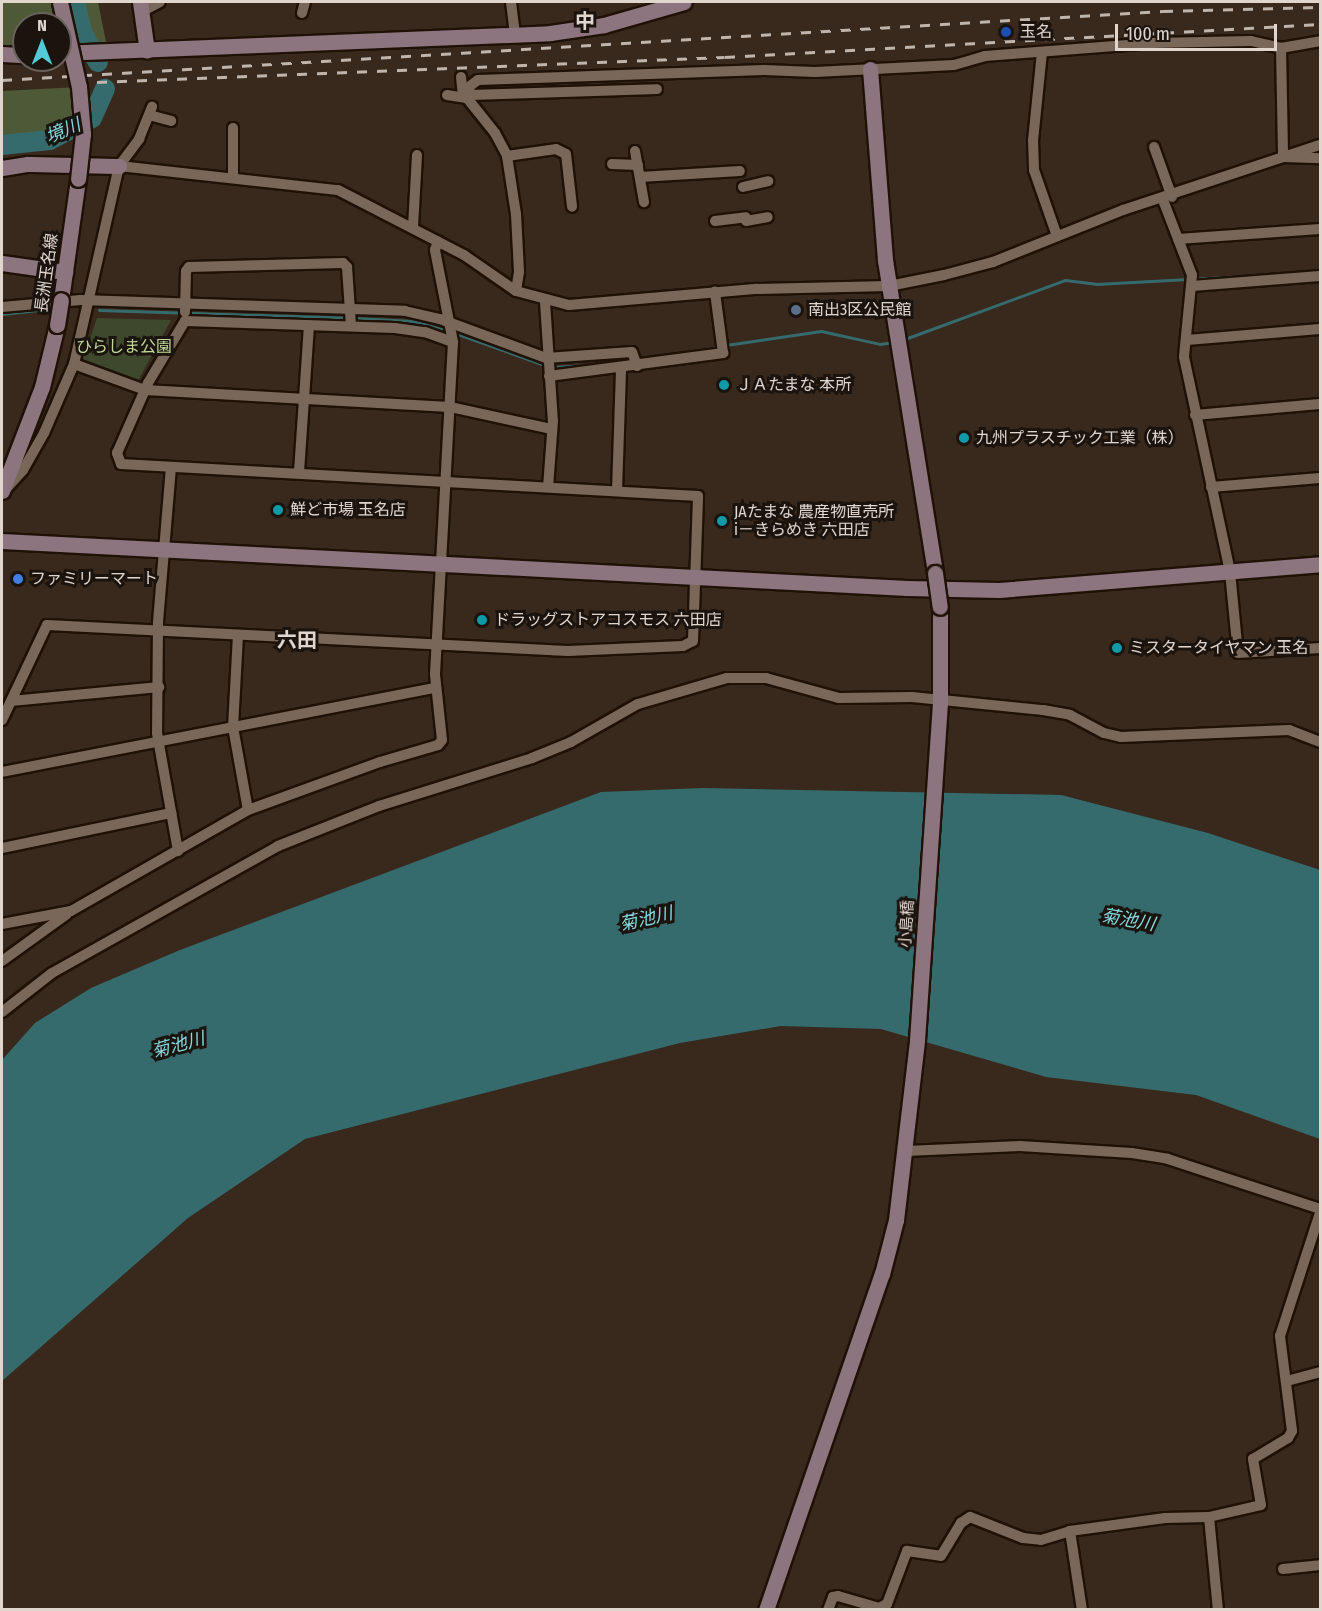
<!DOCTYPE html>
<meta charset="utf-8">
<style>
body{margin:0}
#map{position:relative;width:1322px;height:1611px;overflow:hidden;background:#38291c;font-family:"Fira Sans Condensed","Noto Sans JP",sans-serif}
div>[style]{position:absolute}
[style*='--x']{left:calc(var(--x)*1px);top:calc(var(--y)*1px);width:calc(var(--w)*1px);rotate:calc(var(--a)*1deg)}
.green>*{inset:0;background:#3e482c}
.forest>*{inset:0;background:#4e5a37}
.water>*{inset:0;background:#366b6e}
.stream>*{height:3px;margin:-1.5px;padding:0 1.5px;transform-origin:1.5px;border-radius:1.5px;background:#366b6e}
.river>*{height:20px;margin:-10px;padding:0 10px;transform-origin:10px;border-radius:10px;background:#366b6e}
.roads{filter:drop-shadow(2px 0 #1f1106) drop-shadow(-2px 0 #1f1106) drop-shadow(0 2px #1f1106) drop-shadow(0 -2px #1f1106)}
.street>*{height:10px;margin:-5px;padding:0 5px;transform-origin:5px;border-radius:5px;background:#796859}
.secondary>*{height:15px;margin:-7.5px;padding:0 7.5px;transform-origin:7.5px;border-radius:7.5px;background:#8c757f}
.rail>*{height:3px;margin-top:-1.5px;transform-origin:0;background:repeating-linear-gradient(90deg,#c0b5ac 0 10px,transparent 0 20px)}
.bridges{filter:drop-shadow(2px 0 #1f1106) drop-shadow(-2px 0 #1f1106) drop-shadow(0 2px #1f1106) drop-shadow(0 -2px #1f1106)}
.secondary-bridge>*{height:15px;margin:-7.5px;padding:0 7.5px;transform-origin:7.5px;border-radius:7.5px;background:#8c757f}
.dots>*{width:16px;height:16px;translate:-50% -50%;box-sizing:border-box;border:3px solid #1a130e;border-radius:50%}
span{translate:-50% -50%;white-space:nowrap;text-align:center;line-height:1.15;-webkit-text-stroke:6px #1a130e;paint-order:stroke}
.poi-label{font-size:16px;color:#e0d6ce}
.left{translate:0 -50%;text-align:left}
.street-label{font-size:16px;color:#e0d6ce}
.park-label{font-size:16px;color:#c1d899}
.water-label{font-size:18px;color:#81dbe1;font-style:italic}
.quarter-label{font-size:20px;color:#e0d6ce;font-weight:700}
.frame{position:absolute;inset:0;border:3px solid #e0d6ce;pointer-events:none}
.north{position:absolute;left:12px;top:12px;width:60px;height:60px;box-sizing:border-box;background:#1a130e;border:2px solid #69615b;border-radius:50%;rotate:0deg;font-size:16px;font-weight:700;line-height:24px;text-align:center;color:#e0d6ce}
.north::after{content:'';display:block;margin:auto;width:21px;height:27px;background:#52cbd7;clip-path:polygon(50% 0,100% 100%,50% 72%,0 100%)}
.scale{position:absolute;left:1115px;top:24px;width:162px;height:27px;box-sizing:border-box;border:3px solid #e0d6ce;border-top:0;padding-left:8px;font-size:18px;line-height:21px;white-space:nowrap;color:#e0d6ce;-webkit-text-stroke:4px #1a130e;paint-order:stroke}
</style>
<div id="map">
<div class="green">
<i style="clip-path:polygon(97px 318px,171px 320px,138px 381px,82px 362px)"></i>
</div>
<div class="forest">
<i style="clip-path:polygon(2px 2px,98px 2px,108px 52px,60px 59px,60px 24px,24px 24px,24px 60px,47px 60px,2px 63px)"></i>
<i style="clip-path:polygon(79px 87px,92px 123px,50px 140px,2px 145px,2px 91px)"></i>
</div>
<div class="water">
<i style="clip-path:polygon(703px 788px,1061px 795px,1208px 833px,1320px 870px,1320px 1139px,1196px 1095px,1046px 1077px,881px 1029px,781px 1026px,680px 1043px,305px 1139px,188px 1218px,2px 1381px,2px 1060px,35px 1023px,91px 988px,180px 950px,601px 792px)"></i>
</div>
<div class="stream">
<i style="--x:99;--y:310;--w:249;--a:1.8"></i>
<i style="--x:2;--y:314;--w:45;--a:-6.3"></i>
<i style="--x:354;--y:318;--w:59;--a:2.9"></i>
<i style="--x:413;--y:321;--w:36;--a:16"></i>
<i style="--x:455;--y:333;--w:98;--a:19.7"></i>
<i style="--x:902;--y:340;--w:174;--a:-20.2"></i>
<i style="--x:1065;--y:280;--w:31;--a:7"></i>
<i style="--x:1096;--y:284;--w:184;--a:-3.1"></i>
<i style="--x:726;--y:345;--w:96;--a:-8.4"></i>
<i style="--x:821;--y:331;--w:60;--a:12.4"></i>
<i style="--x:880;--y:344;--w:13;--a:-9"></i>
<i style="--x:646;--y:358;--w:74;--a:-8.6"></i>
<i style="--x:553;--y:367;--w:39;--a:-3"></i>
</div>
<div class="river">
<i style="--x:75;--y:2;--w:31;--a:77"></i>
<i style="--x:82;--y:32;--w:34;--a:62"></i>
<i style="--x:2;--y:145;--w:48;--a:-5.9"></i>
<i style="--x:50;--y:140;--w:47;--a:-27.6"></i>
<i style="--x:92;--y:118;--w:32;--a:-66"></i>
</div>
<div class="roads">
<div class="street">
<i style="--x:511;--y:2;--w:32;--a:83"></i>
<i style="--x:143;--y:11;--w:19;--a:-28"></i>
<i style="--x:302;--y:13;--w:11;--a:-75"></i>
<i style="--x:1281;--y:48;--w:109;--a:88.9"></i>
<i style="--x:1283;--y:157;--w:37;--a:2"></i>
<i style="--x:1042;--y:52;--w:88;--a:95.8"></i>
<i style="--x:1033;--y:140;--w:30;--a:88"></i>
<i style="--x:1034;--y:170;--w:70;--a:70.8"></i>
<i style="--x:461;--y:77;--w:18;--a:84"></i>
<i style="--x:447;--y:95;--w:20;--a:9"></i>
<i style="--x:467;--y:98;--w:45;--a:51.3"></i>
<i style="--x:495;--y:133;--w:26;--a:62"></i>
<i style="--x:507;--y:156;--w:59;--a:81.2"></i>
<i style="--x:516;--y:214;--w:58;--a:87"></i>
<i style="--x:519;--y:272;--w:19;--a:99"></i>
<i style="--x:470;--y:95;--w:187;--a:-1.8"></i>
<i style="--x:467;--y:98;--w:12;--a:-76"></i>
<i style="--x:470;--y:86;--w:10;--a:-37"></i>
<i style="--x:478;--y:80;--w:286;--a:-2"></i>
<i style="--x:764;--y:70;--w:51;--a:2.2"></i>
<i style="--x:815;--y:72;--w:139;--a:-2.9"></i>
<i style="--x:954;--y:65;--w:32;--a:-16"></i>
<i style="--x:985;--y:56;--w:169;--a:-4.4"></i>
<i style="--x:1153;--y:43;--w:98;--a:-1.2"></i>
<i style="--x:1251;--y:41;--w:31;--a:13"></i>
<i style="--x:1281;--y:48;--w:40;--a:-10"></i>
<i style="--x:149;--y:115;--w:23;--a:15"></i>
<i style="--x:233;--y:128;--w:49;--a:90"></i>
<i style="--x:1154;--y:147;--w:53;--a:70.2"></i>
<i style="--x:635;--y:151;--w:52;--a:80"></i>
<i style="--x:507;--y:156;--w:49;--a:-8.1"></i>
<i style="--x:556;--y:149;--w:11;--a:27"></i>
<i style="--x:566;--y:154;--w:53;--a:83.5"></i>
<i style="--x:612;--y:164;--w:26;--a:2"></i>
<i style="--x:119;--y:166;--w:220;--a:6.3"></i>
<i style="--x:338;--y:190;--w:142;--a:27.3"></i>
<i style="--x:464;--y:255;--w:63;--a:34.7"></i>
<i style="--x:516;--y:291;--w:55;--a:14.8"></i>
<i style="--x:569;--y:305;--w:189;--a:-4.9"></i>
<i style="--x:757;--y:289;--w:132;--a:-1.3"></i>
<i style="--x:889;--y:286;--w:56;--a:-11.3"></i>
<i style="--x:944;--y:275;--w:51;--a:-14.9"></i>
<i style="--x:993;--y:262;--w:140;--a:-21.8"></i>
<i style="--x:1123;--y:210;--w:207;--a:-18.3"></i>
<i style="--x:640;--y:177;--w:100;--a:-3.4"></i>
<i style="--x:743;--y:187;--w:26;--a:-13"></i>
<i style="--x:1163;--y:200;--w:80;--a:68.9"></i>
<i style="--x:1192;--y:275;--w:82;--a:95.6"></i>
<i style="--x:1184;--y:357;--w:220;--a:77.9"></i>
<i style="--x:1230;--y:572;--w:81;--a:84.4"></i>
<i style="--x:1238;--y:653;--w:82;--a:-3.5"></i>
<i style="--x:715;--y:221;--w:31;--a:-7"></i>
<i style="--x:746;--y:221;--w:22;--a:-10"></i>
<i style="--x:413;--y:227;--w:72;--a:-86.8"></i>
<i style="--x:1178;--y:239;--w:142;--a:-4"></i>
<i style="--x:1192;--y:286;--w:128;--a:-4.5"></i>
<i style="--x:545;--y:302;--w:119;--a:86.2"></i>
<i style="--x:553;--y:421;--w:66;--a:94.3"></i>
<i style="--x:2;--y:307;--w:79;--a:-5.1"></i>
<i style="--x:81;--y:300;--w:324;--a:1.9"></i>
<i style="--x:405;--y:311;--w:36;--a:13"></i>
<i style="--x:440;--y:319;--w:113;--a:20.2"></i>
<i style="--x:546;--y:358;--w:86;--a:-4"></i>
<i style="--x:632;--y:352;--w:15;--a:70"></i>
<i style="--x:185;--y:312;--w:41;--a:-88.6"></i>
<i style="--x:186;--y:271;--w:5;--a:-53"></i>
<i style="--x:189;--y:267;--w:154;--a:-1.5"></i>
<i style="--x:343;--y:263;--w:6;--a:45"></i>
<i style="--x:347;--y:267;--w:59;--a:86.1"></i>
<i style="--x:1187;--y:340;--w:133;--a:-4.7"></i>
<i style="--x:74;--y:364;--w:76;--a:20.1"></i>
<i style="--x:145;--y:390;--w:305;--a:3.2"></i>
<i style="--x:450;--y:407;--w:104;--a:12.2"></i>
<i style="--x:549;--y:376;--w:176;--a:-7.5"></i>
<i style="--x:723;--y:353;--w:62;--a:-97.5"></i>
<i style="--x:1195;--y:415;--w:125;--a:-5"></i>
<i style="--x:171;--y:467;--w:157;--a:94.8"></i>
<i style="--x:158;--y:623;--w:110;--a:90.5"></i>
<i style="--x:157;--y:733;--w:120;--a:79.9"></i>
<i style="--x:299;--y:472;--w:147;--a:-86.1"></i>
<i style="--x:1211;--y:487;--w:109;--a:-4.7"></i>
<i style="--x:6;--y:489;--w:25;--a:-48"></i>
<i style="--x:23;--y:470;--w:43;--a:-60.4"></i>
<i style="--x:44;--y:433;--w:75;--a:-66.5"></i>
<i style="--x:74;--y:364;--w:203;--a:-77.2"></i>
<i style="--x:119;--y:166;--w:34;--a:-53"></i>
<i style="--x:139;--y:139;--w:35;--a:-68"></i>
<i style="--x:617;--y:491;--w:123;--a:-88.1"></i>
<i style="--x:238;--y:635;--w:92;--a:93.1"></i>
<i style="--x:233;--y:727;--w:84;--a:79.8"></i>
<i style="--x:11;--y:701;--w:149;--a:-5.4"></i>
<i style="--x:2;--y:720;--w:105;--a:-64.7"></i>
<i style="--x:47;--y:625;--w:522;--a:2.86"></i>
<i style="--x:568;--y:651;--w:115;--a:-2.5"></i>
<i style="--x:683;--y:646;--w:11;--a:-27"></i>
<i style="--x:693;--y:641;--w:145;--a:-88"></i>
<i style="--x:698;--y:496;--w:578;--a:-176.83"></i>
<i style="--x:121;--y:464;--w:12;--a:-110"></i>
<i style="--x:117;--y:453;--w:77;--a:-66.1"></i>
<i style="--x:148;--y:383;--w:72;--a:-59.2"></i>
<i style="--x:185;--y:321;--w:210;--a:1.9"></i>
<i style="--x:395;--y:328;--w:30;--a:8"></i>
<i style="--x:425;--y:332;--w:30;--a:20"></i>
<i style="--x:2;--y:772;--w:441;--a:-11"></i>
<i style="--x:2;--y:848;--w:173;--a:-11.7"></i>
<i style="--x:2;--y:924;--w:70;--a:-10.7"></i>
<i style="--x:71;--y:911;--w:204;--a:-29.7"></i>
<i style="--x:248;--y:810;--w:140;--a:-20"></i>
<i style="--x:380;--y:762;--w:60;--a:-16.3"></i>
<i style="--x:438;--y:745;--w:6;--a:-51"></i>
<i style="--x:442;--y:740;--w:66;--a:-96.1"></i>
<i style="--x:435;--y:674;--w:332;--a:-86.9"></i>
<i style="--x:453;--y:342;--w:94;--a:-101.1"></i>
<i style="--x:435;--y:250;--w:9;--a:-72"></i>
<i style="--x:2;--y:961;--w:80;--a:-35.9"></i>
<i style="--x:2;--y:1012;--w:63;--a:-38"></i>
<i style="--x:52;--y:973;--w:259;--a:-29.3"></i>
<i style="--x:278;--y:846;--w:109;--a:-21.6"></i>
<i style="--x:379;--y:806;--w:160;--a:-17.4"></i>
<i style="--x:532;--y:758;--w:42;--a:-22.3"></i>
<i style="--x:571;--y:742;--w:77;--a:-29.6"></i>
<i style="--x:638;--y:704;--w:93;--a:-16.3"></i>
<i style="--x:727;--y:678;--w:39;--a:0"></i>
<i style="--x:766;--y:678;--w:76;--a:15.3"></i>
<i style="--x:839;--y:698;--w:73;--a:-0.8"></i>
<i style="--x:912;--y:697;--w:132;--a:5.7"></i>
<i style="--x:1043;--y:710;--w:27;--a:10"></i>
<i style="--x:1070;--y:715;--w:38;--a:28"></i>
<i style="--x:1104;--y:733;--w:17;--a:13"></i>
<i style="--x:1121;--y:737;--w:168;--a:-2.4"></i>
<i style="--x:1289;--y:730;--w:33;--a:21"></i>
<i style="--x:906;--y:1151;--w:114;--a:-2.5"></i>
<i style="--x:1020;--y:1146;--w:112;--a:3.6"></i>
<i style="--x:1132;--y:1153;--w:36;--a:9"></i>
<i style="--x:1168;--y:1159;--w:160;--a:18.2"></i>
<i style="--x:1287;--y:1381;--w:34;--a:-15"></i>
<i style="--x:1209;--y:1517;--w:93;--a:84.5"></i>
<i style="--x:1070;--y:1531;--w:80;--a:81.4"></i>
<i style="--x:1283;--y:1569;--w:37;--a:-6"></i>
<i style="--x:828;--y:1610;--w:14;--a:-69"></i>
<i style="--x:833;--y:1597;--w:5;--a:-11"></i>
<i style="--x:838;--y:1596;--w:43;--a:16.3"></i>
<i style="--x:879;--y:1608;--w:9;--a:-27"></i>
<i style="--x:887;--y:1604;--w:57;--a:-69.3"></i>
<i style="--x:907;--y:1551;--w:34;--a:8"></i>
<i style="--x:941;--y:1556;--w:39;--a:-59"></i>
<i style="--x:961;--y:1523;--w:11;--a:-34"></i>
<i style="--x:970;--y:1517;--w:57;--a:21.6"></i>
<i style="--x:1023;--y:1538;--w:18;--a:6"></i>
<i style="--x:1041;--y:1540;--w:30;--a:-17"></i>
<i style="--x:1070;--y:1531;--w:96;--a:-7.8"></i>
<i style="--x:1165;--y:1518;--w:44;--a:-1.3"></i>
<i style="--x:1209;--y:1517;--w:53;--a:-13"></i>
<i style="--x:1261;--y:1505;--w:47;--a:-99.9"></i>
<i style="--x:1253;--y:1459;--w:41;--a:-31"></i>
<i style="--x:1288;--y:1438;--w:8;--a:-60"></i>
<i style="--x:1292;--y:1431;--w:96;--a:-97.2"></i>
<i style="--x:1280;--y:1336;--w:129;--a:-72"></i>
</div>
<div class="secondary">
<i style="--x:140;--y:2;--w:49;--a:81.9"></i>
<i style="--x:60;--y:53;--w:490;--a:-2.3"></i>
<i style="--x:550;--y:33;--w:55;--a:-8.4"></i>
<i style="--x:604;--y:25;--w:83;--a:-16"></i>
<i style="--x:2;--y:54;--w:22;--a:3"></i>
<i style="--x:870;--y:69;--w:192;--a:85.5"></i>
<i style="--x:885;--y:260;--w:317;--a:80.9"></i>
<i style="--x:2;--y:168;--w:26;--a:-9"></i>
<i style="--x:28;--y:164;--w:91;--a:1.3"></i>
<i style="--x:2;--y:263;--w:64;--a:8.1"></i>
<i style="--x:61;--y:300;--w:122;--a:-82"></i>
<i style="--x:2;--y:491;--w:111;--a:-69"></i>
<i style="--x:42;--y:387;--w:64;--a:-76.4"></i>
<i style="--x:2;--y:541;--w:906;--a:2.97"></i>
<i style="--x:907;--y:588;--w:92;--a:1.2"></i>
<i style="--x:999;--y:590;--w:322;--a:-4.6"></i>
<i style="--x:766;--y:1610;--w:355;--a:-71"></i>
<i style="--x:882;--y:1274;--w:56;--a:-75.5"></i>
<i style="--x:896;--y:1220;--w:181;--a:-83.3"></i>
<i style="--x:917;--y:1040;--w:340;--a:-86.1"></i>
<i style="--x:940;--y:701;--w:94;--a:-90"></i>
</div>
</div>
<div class="rail">
<i style="--x:2;--y:80;--w:1163;--a:-3.4"></i>
<i style="--x:1163;--y:11;--w:157;--a:-1.5"></i>
<i style="--x:97;--y:82;--w:628;--a:-2.28"></i>
<i style="--x:725;--y:57;--w:596;--a:-3.17"></i>
</div>
<div class="bridges">
<div class="secondary-bridge">
<i style="--x:60;--y:2;--w:87;--a:77.4"></i>
<i style="--x:79;--y:87;--w:47;--a:85.1"></i>
<i style="--x:83;--y:134;--w:45;--a:96.3"></i>
<i style="--x:57;--y:325;--w:25;--a:-81"></i>
<i style="--x:935;--y:573;--w:34;--a:82"></i>
</div>
</div>
<div class="dots">
<i style="left:1006px;top:32px;background:#1a4fb4"></i>
<i style="left:796px;top:310px;background:#5c6f8a"></i>
<i style="left:724px;top:385px;background:#0f9aa8"></i>
<i style="left:964px;top:438px;background:#0f9aa8"></i>
<i style="left:278px;top:510px;background:#0f9aa8"></i>
<i style="left:722px;top:521px;background:#0f9aa8"></i>
<i style="left:18px;top:579px;background:#3f7fe0"></i>
<i style="left:482px;top:620px;background:#0f9aa8"></i>
<i style="left:1117px;top:648px;background:#0f9aa8"></i>
</div>
<div class="poi-label">
<span class="left" style="left:1020px;top:32px">玉名</span>
<span class="left" style="left:808px;top:310px">南出3区公民館</span>
<span class="left" style="left:736px;top:385px">ＪＡたまな 本所</span>
<span class="left" style="left:976px;top:438px">九州プラスチック工業（株）</span>
<span class="left" style="left:290px;top:510px">鮮ど市場 玉名店</span>
<span class="left" style="left:734px;top:521px">JAたまな 農産物直売所<br>i－きらめき 六田店</span>
<span class="left" style="left:30px;top:579px">ファミリーマート</span>
<span class="left" style="left:494px;top:620px">ドラッグストアコスモス 六田店</span>
<span class="left" style="left:1129px;top:648px">ミスタータイヤマン 玉名</span>
</div>
<div class="street-label">
<span style="left:47px;top:273px;rotate:-82deg">長洲玉名線</span>
<span style="left:907px;top:924px;rotate:-86deg">小島橋</span>
</div>
<div class="park-label">
<span style="left:124px;top:347px">ひらしま公園</span>
</div>
<div class="water-label">
<span style="left:63px;top:131px;rotate:-23deg">境川</span>
<span style="left:646px;top:919px;rotate:-13deg">菊池川</span>
<span style="left:1128px;top:920px;rotate:10deg">菊池川</span>
<span style="left:178px;top:1045px;rotate:-15deg">菊池川</span>
</div>
<div class="quarter-label">
<span style="left:585px;top:21px">中</span>
<span style="left:297px;top:640px">六田</span>
</div>
<div class="frame"></div>
<div class="north">N</div>
<div class="scale">100 m</div>
</div>
